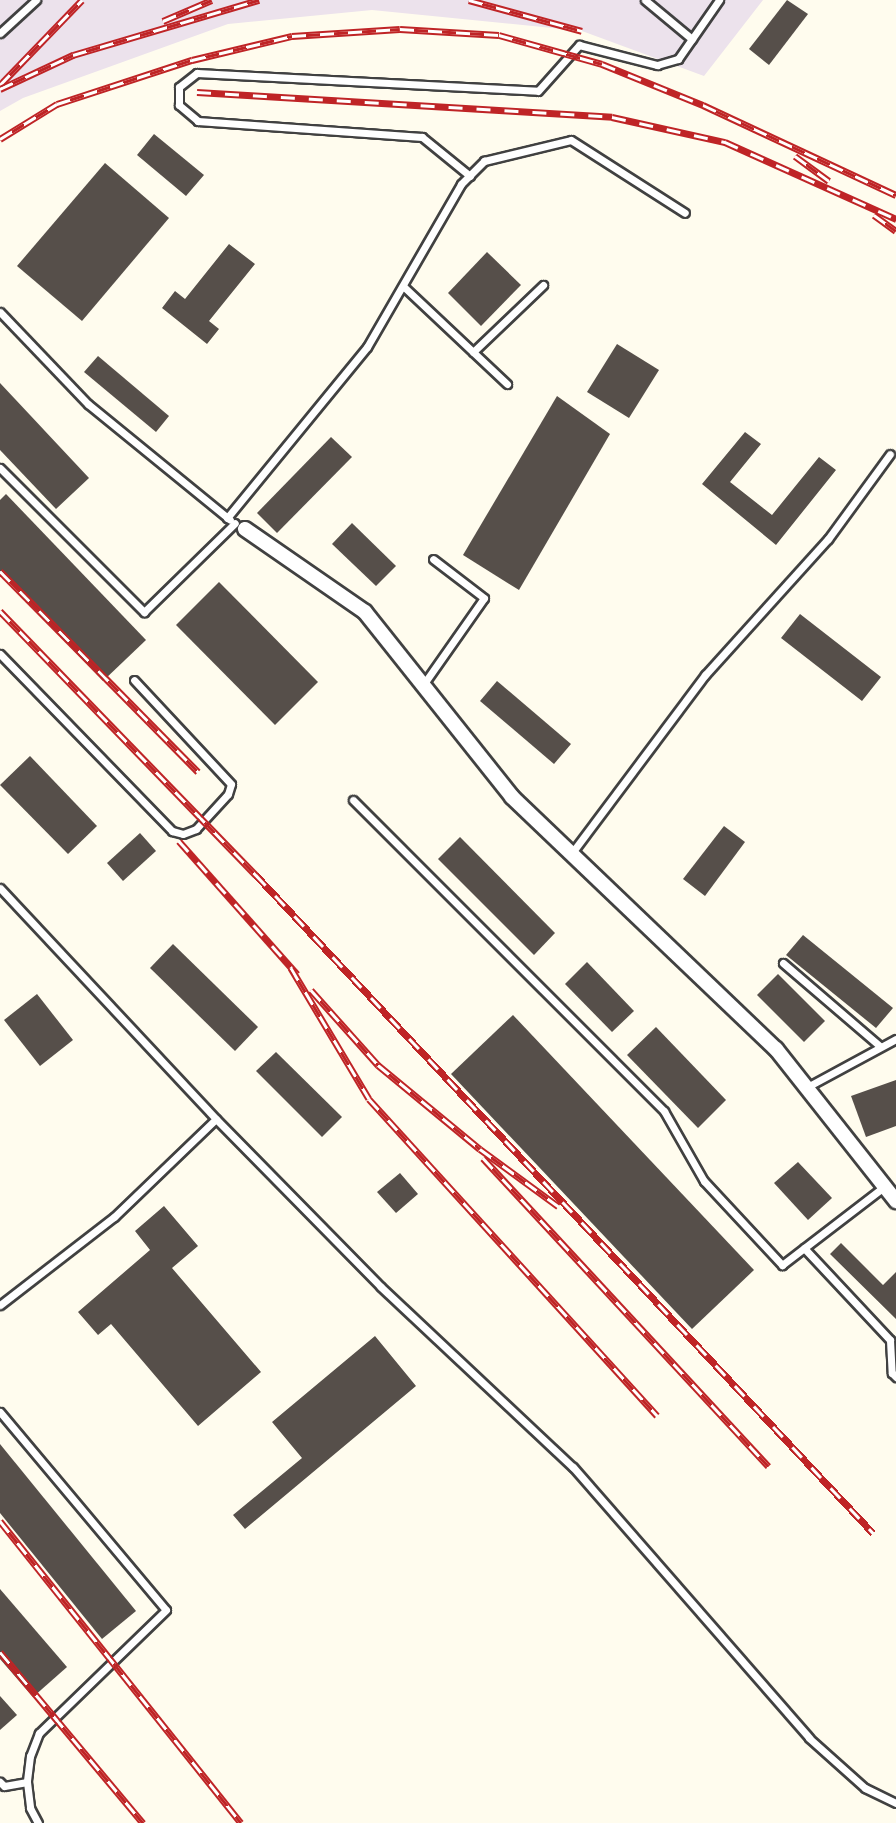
<!DOCTYPE html>
<style>
body{margin:0}
#map{position:relative;width:896px;height:1823px;overflow:hidden;background:#fffcee;font-family:Literata,serif}
div>[style]{position:absolute}
[style*='--x']{left:calc(var(--x)*1px);top:calc(var(--y)*1px);width:calc(var(--w)*1px);rotate:calc(var(--a)*1deg)}
.industrial>*{inset:0;background:#ece2ec}
.building>*{inset:0;background:#564f4a}
.roads{filter:drop-shadow(2px 0 #414141) drop-shadow(-2px 0 #414141) drop-shadow(0 2px #414141) drop-shadow(0 -2px #414141)}
.service>*{height:7px;margin:-3.5px;padding:0 3.5px;transform-origin:3.5px;border-radius:3.5px;background:#fff}
.minor>*{height:14px;margin:-7px;padding:0 7px;transform-origin:7px;border-radius:7px;background:#fff}
.rail>*{height:7px;margin-top:-3.5px;transform-origin:0;background:repeating-linear-gradient(90deg,#fff 0 14px,#bf2426 0 28px);box-sizing:border-box;border-block:2px solid #bf2426}
span{translate:-50% -50%;white-space:nowrap;text-align:center;line-height:1.15;-webkit-text-stroke:6px #fff;paint-order:stroke}
</style>
<div id="map">
<div class="industrial">
<i style="clip-path:polygon(0 0,763px 0,704px 76px,582px 31px,372px 10px,228px 24px,23px 98px,0 111px)"></i>
</div>
<div class="building">
<i style="clip-path:polygon(787px 0,808px 14px,769px 65px,749px 49px)"></i>
<i style="clip-path:polygon(154px 134px,204px 175px,186px 196px,137px 155px)"></i>
<i style="clip-path:polygon(105px 163px,169px 218px,82px 321px,17px 266px)"></i>
<i style="clip-path:polygon(229px 244px,255px 264px,209px 321px,219px 329px,207px 344px,162px 308px,175px 291px,185px 299px)"></i>
<i style="clip-path:polygon(487px 252px,521px 285px,481px 326px,448px 293px)"></i>
<i style="clip-path:polygon(617px 344px,659px 370px,629px 418px,587px 392px)"></i>
<i style="clip-path:polygon(98px 356px,169px 416px,156px 432px,84px 372px)"></i>
<i style="clip-path:polygon(0 383px,89px 478px,56px 509px,0 450px)"></i>
<i style="clip-path:polygon(557px 396px,610px 434px,519px 590px,463px 555px)"></i>
<i style="clip-path:polygon(745px 432px,761px 444px,730px 482px,772px 515px,819px 457px,836px 470px,776px 545px,702px 484px)"></i>
<i style="clip-path:polygon(331px 437px,352px 457px,277px 533px,257px 513px)"></i>
<i style="clip-path:polygon(6px 494px,146px 640px,103px 681px,0 573px,0 500px)"></i>
<i style="clip-path:polygon(352px 523px,396px 566px,376px 586px,332px 544px)"></i>
<i style="clip-path:polygon(219px 582px,318px 682px,275px 725px,176px 625px)"></i>
<i style="clip-path:polygon(800px 614px,881px 677px,862px 701px,781px 638px)"></i>
<i style="clip-path:polygon(497px 681px,571px 744px,554px 764px,480px 701px)"></i>
<i style="clip-path:polygon(30px 756px,97px 826px,68px 854px,0 785px)"></i>
<i style="clip-path:polygon(724px 826px,745px 842px,705px 896px,683px 879px)"></i>
<i style="clip-path:polygon(140px 833px,156px 851px,123px 881px,107px 863px)"></i>
<i style="clip-path:polygon(460px 837px,555px 933px,534px 955px,438px 859px)"></i>
<i style="clip-path:polygon(803px 935px,893px 1008px,876px 1028px,786px 955px)"></i>
<i style="clip-path:polygon(173px 944px,258px 1027px,235px 1051px,150px 968px)"></i>
<i style="clip-path:polygon(587px 962px,634px 1011px,612px 1032px,565px 984px)"></i>
<i style="clip-path:polygon(778px 974px,825px 1021px,804px 1042px,757px 995px)"></i>
<i style="clip-path:polygon(37px 994px,73px 1040px,40px 1066px,4px 1020px)"></i>
<i style="clip-path:polygon(513px 1015px,754px 1270px,692px 1329px,451px 1074px)"></i>
<i style="clip-path:polygon(656px 1027px,726px 1100px,698px 1128px,627px 1055px)"></i>
<i style="clip-path:polygon(276px 1052px,342px 1117px,322px 1137px,256px 1071px)"></i>
<i style="clip-path:polygon(896px 1080px,896px 1126px,866px 1137px,851px 1096px)"></i>
<i style="clip-path:polygon(798px 1162px,832px 1198px,808px 1220px,774px 1183px)"></i>
<i style="clip-path:polygon(400px 1173px,418px 1194px,396px 1213px,377px 1192px)"></i>
<i style="clip-path:polygon(164px 1206px,198px 1246px,172px 1268px,261px 1372px,198px 1426px,111px 1324px,98px 1335px,78px 1312px,150px 1250px,135px 1231px)"></i>
<i style="clip-path:polygon(841px 1243px,883px 1285px,896px 1272px,896px 1319px,830px 1254px)"></i>
<i style="clip-path:polygon(375px 1336px,416px 1386px,245px 1529px,233px 1515px,302px 1458px,272px 1422px)"></i>
<i style="clip-path:polygon(0 1444px,136px 1611px,102px 1639px,0 1513px)"></i>
<i style="clip-path:polygon(0 1589px,67px 1667px,33px 1697px,0 1659px)"></i>
<i style="clip-path:polygon(0 1696px,17px 1715px,0 1730px)"></i>
</div>
<div class="roads">
<div class="service">
<i style="--x:645;--y:0;--w:61;--a:39.7"></i>
<i style="--x:0;--y:33;--w:49;--a:-42.5"></i>
<i style="--x:470;--y:176;--w:62;--a:-140.9"></i>
<i style="--x:422;--y:137;--w:225;--a:-175.9"></i>
<i style="--x:198;--y:121;--w:25;--a:-140"></i>
<i style="--x:179;--y:105;--w:18;--a:-90"></i>
<i style="--x:179;--y:87;--w:23;--a:-38"></i>
<i style="--x:197;--y:73;--w:341;--a:3"></i>
<i style="--x:538;--y:91;--w:62;--a:-48.3"></i>
<i style="--x:579;--y:45;--w:81;--a:14.4"></i>
<i style="--x:657;--y:65;--w:22;--a:-16"></i>
<i style="--x:678;--y:59;--w:72;--a:-55.2"></i>
<i style="--x:403;--y:286;--w:143;--a:43.3"></i>
<i style="--x:0;--y:312;--w:127;--a:46.3"></i>
<i style="--x:88;--y:404;--w:183;--a:39.2"></i>
<i style="--x:473;--y:352;--w:97;--a:-43.7"></i>
<i style="--x:0;--y:468;--w:204;--a:45"></i>
<i style="--x:144;--y:612;--w:127;--a:-44.4"></i>
<i style="--x:227;--y:518;--w:221;--a:-50.7"></i>
<i style="--x:367;--y:347;--w:188;--a:-60"></i>
<i style="--x:461;--y:184;--w:33;--a:-45"></i>
<i style="--x:484;--y:161;--w:89;--a:-13.6"></i>
<i style="--x:571;--y:140;--w:135;--a:32.6"></i>
<i style="--x:0;--y:654;--w:247;--a:45.8"></i>
<i style="--x:172;--y:831;--w:11;--a:15"></i>
<i style="--x:183;--y:834;--w:14;--a:-21"></i>
<i style="--x:196;--y:829;--w:47;--a:-47.6"></i>
<i style="--x:228;--y:794;--w:10;--a:-73"></i>
<i style="--x:231;--y:784;--w:142;--a:-133"></i>
<i style="--x:423;--y:685;--w:106;--a:-55"></i>
<i style="--x:484;--y:598;--w:64;--a:-142.6"></i>
<i style="--x:353;--y:800;--w:440;--a:45"></i>
<i style="--x:664;--y:1111;--w:81;--a:60.3"></i>
<i style="--x:704;--y:1181;--w:115;--a:47.1"></i>
<i style="--x:782;--y:1265;--w:130;--a:-37.5"></i>
<i style="--x:571;--y:854;--w:224;--a:-53.2"></i>
<i style="--x:705;--y:675;--w:183;--a:-47.9"></i>
<i style="--x:828;--y:539;--w:105;--a:-53.9"></i>
<i style="--x:0;--y:888;--w:316;--a:46.9"></i>
<i style="--x:783;--y:963;--w:128;--a:40.6"></i>
<i style="--x:809;--y:1086;--w:99;--a:-28.4"></i>
<i style="--x:804;--y:1248;--w:126;--a:46.9"></i>
<i style="--x:890;--y:1340;--w:33;--a:87"></i>
<i style="--x:892;--y:1373;--w:6;--a:45"></i>
<i style="--x:0;--y:1305;--w:144;--a:-37.7"></i>
<i style="--x:114;--y:1217;--w:141;--a:-43.9"></i>
<i style="--x:216;--y:1119;--w:235;--a:45.5"></i>
<i style="--x:381;--y:1287;--w:263;--a:43.2"></i>
<i style="--x:573;--y:1467;--w:359;--a:48.9"></i>
<i style="--x:809;--y:1738;--w:75;--a:41.8"></i>
<i style="--x:865;--y:1788;--w:34;--a:26"></i>
<i style="--x:0;--y:1412;--w:258;--a:50"></i>
<i style="--x:166;--y:1610;--w:177;--a:135.9"></i>
<i style="--x:39;--y:1733;--w:25;--a:111"></i>
<i style="--x:30;--y:1756;--w:26;--a:97"></i>
<i style="--x:27;--y:1782;--w:23;--a:170"></i>
<i style="--x:4;--y:1786;--w:6;--a:-135"></i>
<i style="--x:27;--y:1782;--w:26;--a:83"></i>
<i style="--x:30;--y:1808;--w:17;--a:62"></i>
</div>
<div class="minor">
<i style="--x:245;--y:529;--w:146;--a:34.7"></i>
<i style="--x:365;--y:612;--w:236;--a:51.5"></i>
<i style="--x:512;--y:797;--w:365;--a:43.7"></i>
<i style="--x:776;--y:1049;--w:194;--a:51.7"></i>
</div>
</div>
<div class="rail">
<i style="--x:469;--y:0;--w:117;--a:15.3"></i>
<i style="--x:163;--y:21;--w:53;--a:-23.2"></i>
<i style="--x:0;--y:85;--w:118;--a:-46"></i>
<i style="--x:0;--y:89;--w:81;--a:-25"></i>
<i style="--x:73;--y:55;--w:194;--a:-16.5"></i>
<i style="--x:197;--y:92;--w:416;--a:3.4"></i>
<i style="--x:612;--y:117;--w:116;--a:12.5"></i>
<i style="--x:725;--y:142;--w:188;--a:24.2"></i>
<i style="--x:0;--y:139;--w:67;--a:-31.6"></i>
<i style="--x:57;--y:104;--w:142;--a:-18.1"></i>
<i style="--x:192;--y:60;--w:103;--a:-13.5"></i>
<i style="--x:292;--y:36;--w:108;--a:-3.7"></i>
<i style="--x:400;--y:29;--w:99;--a:3.5"></i>
<i style="--x:499;--y:35;--w:107;--a:15.7"></i>
<i style="--x:602;--y:64;--w:109;--a:22.1"></i>
<i style="--x:703;--y:105;--w:213;--a:25"></i>
<i style="--x:795;--y:156;--w:42;--a:36.3"></i>
<i style="--x:874;--y:215;--w:27;--a:36"></i>
<i style="--x:0;--y:571;--w:282;--a:45.4"></i>
<i style="--x:0;--y:611;--w:368;--a:45.9"></i>
<i style="--x:256;--y:875;--w:902;--a:46.84"></i>
<i style="--x:179;--y:841;--w:178;--a:48.4"></i>
<i style="--x:291;--y:968;--w:152;--a:59.2"></i>
<i style="--x:369;--y:1099;--w:428;--a:47.7"></i>
<i style="--x:311;--y:990;--w:101;--a:48.2"></i>
<i style="--x:378;--y:1065;--w:132;--a:39.5"></i>
<i style="--x:480;--y:1149;--w:97;--a:36.2"></i>
<i style="--x:483;--y:1158;--w:420;--a:47.2"></i>
<i style="--x:0;--y:1521;--w:386;--a:51.4"></i>
<i style="--x:0;--y:1652;--w:223;--a:50.1"></i>
</div>
</div>
